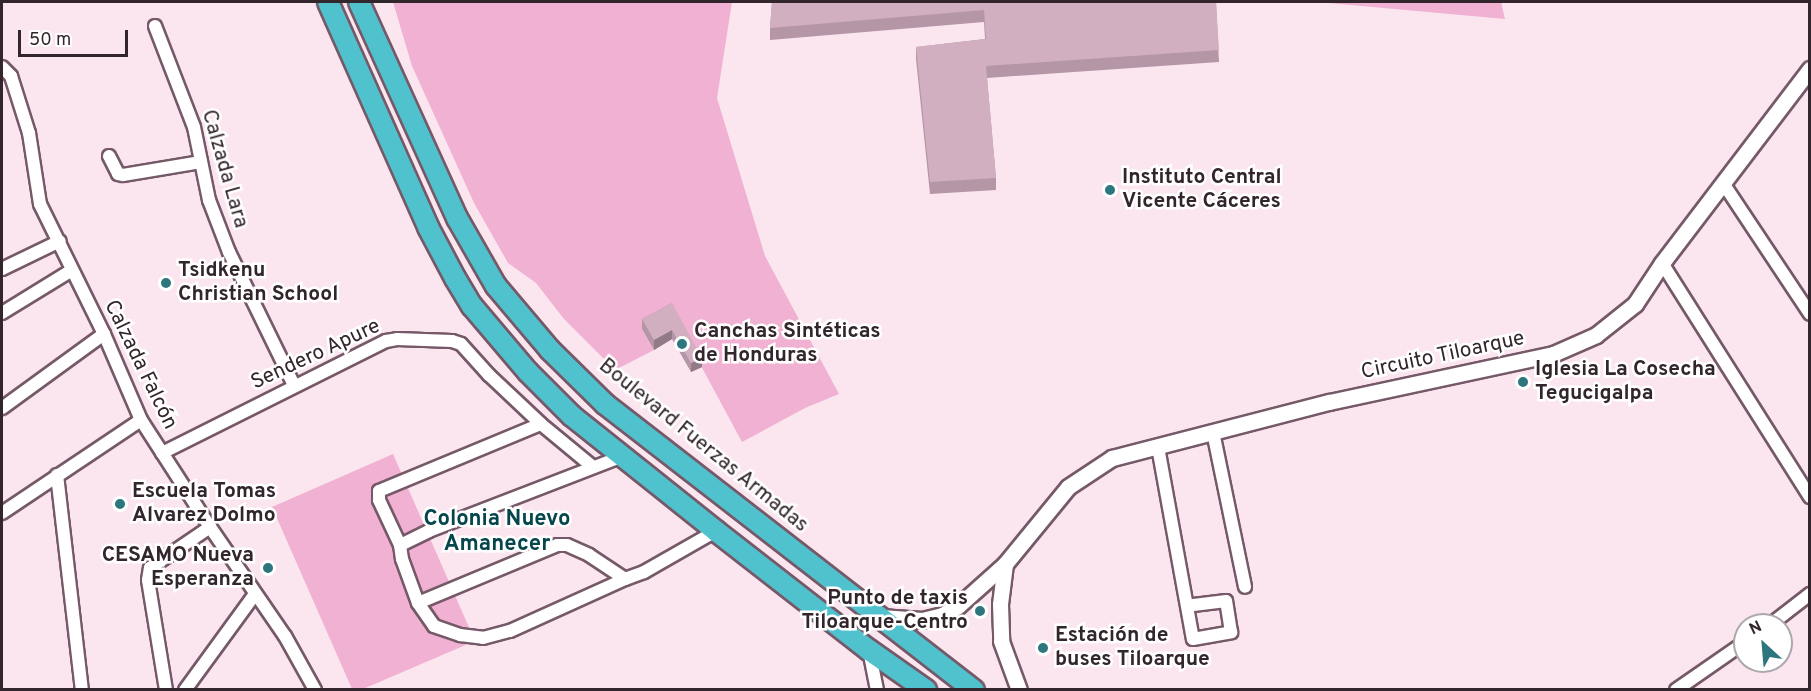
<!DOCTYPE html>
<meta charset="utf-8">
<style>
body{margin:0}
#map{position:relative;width:1811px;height:691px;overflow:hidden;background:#fbe6f0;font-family:Overpass,sans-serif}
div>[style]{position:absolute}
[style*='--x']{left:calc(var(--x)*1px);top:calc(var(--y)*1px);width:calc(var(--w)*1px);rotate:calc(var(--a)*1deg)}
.green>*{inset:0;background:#f0b1d2}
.roads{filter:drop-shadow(2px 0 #765968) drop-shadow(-2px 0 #765968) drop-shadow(0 2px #765968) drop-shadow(0 -2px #765968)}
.minor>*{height:12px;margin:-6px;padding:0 6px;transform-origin:6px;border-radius:6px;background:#fff}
.tertiary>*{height:15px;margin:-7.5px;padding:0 7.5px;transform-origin:7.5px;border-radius:7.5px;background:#fff}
.trunk>*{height:20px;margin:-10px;padding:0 10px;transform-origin:10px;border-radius:10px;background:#50c2ce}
.wall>*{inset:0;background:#b496a6}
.shaded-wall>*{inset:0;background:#927a87}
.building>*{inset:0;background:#d1afc1}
.dots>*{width:16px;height:16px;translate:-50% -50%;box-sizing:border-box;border:3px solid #fff;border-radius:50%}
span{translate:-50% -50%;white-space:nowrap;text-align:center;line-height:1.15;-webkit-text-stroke:5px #fff;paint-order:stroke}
.street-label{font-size:21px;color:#32252c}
.poi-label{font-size:21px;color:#32252c;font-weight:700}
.left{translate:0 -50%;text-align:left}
.right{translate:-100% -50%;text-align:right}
.neighbourhood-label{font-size:22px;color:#05464d;font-weight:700}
.frame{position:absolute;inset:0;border:3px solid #32252c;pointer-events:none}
.north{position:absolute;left:1733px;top:613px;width:60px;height:60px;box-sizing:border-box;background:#fff;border:2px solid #ada8ab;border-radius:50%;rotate:334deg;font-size:16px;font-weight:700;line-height:24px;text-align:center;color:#32252c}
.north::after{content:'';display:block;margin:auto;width:21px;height:27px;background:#2d767e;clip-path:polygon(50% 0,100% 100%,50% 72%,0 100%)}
.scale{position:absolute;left:18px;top:30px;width:110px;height:27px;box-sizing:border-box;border:3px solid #32252c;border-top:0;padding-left:8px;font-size:18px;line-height:21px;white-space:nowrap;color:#32252c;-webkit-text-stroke:4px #fff;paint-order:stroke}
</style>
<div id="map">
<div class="green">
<i style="clip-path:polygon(393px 2px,732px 2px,717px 98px,765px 256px,839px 394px,805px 408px,742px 442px,672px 312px,642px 329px,654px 350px,615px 370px,564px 319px,536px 283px,508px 263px,474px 203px,412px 66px)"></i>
<i style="clip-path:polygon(1317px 2px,1501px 2px,1505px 19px)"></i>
<i style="clip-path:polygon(393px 454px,475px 641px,363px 689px,352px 689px,272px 507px)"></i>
</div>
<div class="roads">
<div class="minor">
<i style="--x:155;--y:26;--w:108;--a:68.9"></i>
<i style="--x:194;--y:127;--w:75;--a:78.4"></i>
<i style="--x:209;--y:200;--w:56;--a:69"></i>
<i style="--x:229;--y:252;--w:148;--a:64"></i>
<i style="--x:2;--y:67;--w:13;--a:45"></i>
<i style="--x:11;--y:76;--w:60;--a:72.5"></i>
<i style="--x:29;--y:133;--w:72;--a:81.2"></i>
<i style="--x:40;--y:204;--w:145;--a:63.8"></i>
<i style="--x:104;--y:334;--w:94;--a:66.7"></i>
<i style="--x:141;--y:420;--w:127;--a:57.2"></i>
<i style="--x:210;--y:527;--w:132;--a:55.5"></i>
<i style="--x:285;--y:636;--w:62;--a:60.9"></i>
<i style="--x:109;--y:156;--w:20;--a:63"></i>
<i style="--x:118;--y:174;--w:5;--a:11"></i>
<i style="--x:123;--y:175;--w:79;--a:-9.5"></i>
<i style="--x:1723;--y:183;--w:157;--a:56.4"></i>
<i style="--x:1662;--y:263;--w:277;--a:57.7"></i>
<i style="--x:2;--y:269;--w:64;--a:-25.8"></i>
<i style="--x:2;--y:313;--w:82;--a:-31.6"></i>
<i style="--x:2;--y:408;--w:126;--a:-36"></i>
<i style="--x:1213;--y:432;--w:158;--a:78.3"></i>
<i style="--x:1158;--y:447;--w:195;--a:79.7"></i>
<i style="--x:1193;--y:639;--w:39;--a:-10"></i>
<i style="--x:1231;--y:632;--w:31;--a:-99"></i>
<i style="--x:1226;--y:601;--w:39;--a:173"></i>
<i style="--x:162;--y:453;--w:250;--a:-26.6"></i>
<i style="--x:386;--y:341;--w:11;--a:-10"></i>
<i style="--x:397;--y:339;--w:55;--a:2.1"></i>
<i style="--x:452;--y:341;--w:9;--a:18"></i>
<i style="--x:461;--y:344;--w:42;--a:47.9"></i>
<i style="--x:489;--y:375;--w:71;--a:43.3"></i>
<i style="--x:541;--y:424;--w:67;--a:39.6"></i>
<i style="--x:623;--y:456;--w:208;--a:158.9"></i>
<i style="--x:429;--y:531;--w:32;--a:154"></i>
<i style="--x:400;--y:545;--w:14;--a:82"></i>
<i style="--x:402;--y:559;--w:47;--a:70"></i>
<i style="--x:418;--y:603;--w:28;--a:55"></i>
<i style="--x:434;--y:626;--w:28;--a:19"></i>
<i style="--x:460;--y:635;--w:23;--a:7"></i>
<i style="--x:483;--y:638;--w:28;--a:-15"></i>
<i style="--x:510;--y:631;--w:126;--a:-24.3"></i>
<i style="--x:57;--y:475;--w:216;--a:83.4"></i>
<i style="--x:2;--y:513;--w:167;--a:-33.8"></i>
<i style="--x:400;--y:545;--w:50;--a:-115"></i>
<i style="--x:379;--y:500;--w:9;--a:-90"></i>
<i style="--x:379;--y:491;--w:175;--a:-22.5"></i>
<i style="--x:418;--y:603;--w:151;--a:-22.6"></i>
<i style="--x:557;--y:545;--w:10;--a:0"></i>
<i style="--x:567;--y:545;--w:24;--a:24"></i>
<i style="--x:589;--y:555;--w:43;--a:33.7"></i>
<i style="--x:625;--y:579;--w:20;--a:-20"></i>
<i style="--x:644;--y:572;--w:83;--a:-29.7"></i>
<i style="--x:1770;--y:625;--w:51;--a:-37.8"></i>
<i style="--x:869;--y:650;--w:41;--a:78.7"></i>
<i style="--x:166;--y:690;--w:111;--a:-99.3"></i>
<i style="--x:148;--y:580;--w:12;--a:-81"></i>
<i style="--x:150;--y:568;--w:73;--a:-34.3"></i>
<i style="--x:185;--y:690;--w:119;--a:-53.9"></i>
<i style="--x:1676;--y:690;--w:84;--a:-34.8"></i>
</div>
<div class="tertiary">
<i style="--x:1005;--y:564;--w:40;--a:97.1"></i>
<i style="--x:1000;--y:604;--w:37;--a:88"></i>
<i style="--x:1001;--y:641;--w:52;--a:69.8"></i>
<i style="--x:881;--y:617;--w:41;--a:4.2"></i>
<i style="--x:922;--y:620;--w:21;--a:-14"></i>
<i style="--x:942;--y:615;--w:18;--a:-29"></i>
<i style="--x:958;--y:606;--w:63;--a:-41.8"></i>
<i style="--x:1005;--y:564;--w:99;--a:-50.7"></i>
<i style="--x:1068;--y:487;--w:53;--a:-33.4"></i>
<i style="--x:1112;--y:458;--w:224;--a:-14.5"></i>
<i style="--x:1329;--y:402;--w:229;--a:-12.1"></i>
<i style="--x:1553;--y:354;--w:47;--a:-23.8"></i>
<i style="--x:1596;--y:335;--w:50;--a:-38.5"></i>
<i style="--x:1635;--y:304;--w:49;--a:-56.6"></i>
<i style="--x:1662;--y:263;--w:244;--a:-52.7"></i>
</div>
<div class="trunk">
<i style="--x:328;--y:2;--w:246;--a:66"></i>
<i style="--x:428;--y:227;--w:58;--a:62.1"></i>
<i style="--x:455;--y:278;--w:33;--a:59"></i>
<i style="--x:472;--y:306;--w:87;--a:49.7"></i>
<i style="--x:528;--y:372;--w:62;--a:45"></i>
<i style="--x:572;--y:416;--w:184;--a:38.6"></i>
<i style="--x:716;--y:531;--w:194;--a:37.9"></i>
<i style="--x:869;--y:650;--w:70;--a:35.1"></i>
<i style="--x:359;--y:2;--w:237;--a:65.6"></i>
<i style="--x:457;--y:218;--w:78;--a:60.2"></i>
<i style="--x:496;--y:286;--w:84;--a:49.8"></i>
<i style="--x:550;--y:350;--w:77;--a:44.5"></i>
<i style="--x:605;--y:404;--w:467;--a:37.8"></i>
</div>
</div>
<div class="wall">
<i style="clip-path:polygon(772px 2px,1216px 2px,1219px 62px,987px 78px,996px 178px,996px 190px,930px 194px,916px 59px,916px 47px,985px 39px,984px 22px,770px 40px,770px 28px)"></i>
<i style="clip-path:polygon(672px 303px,702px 367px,691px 372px,672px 339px,654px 350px,642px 329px,642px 319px)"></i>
</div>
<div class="shaded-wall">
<i style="clip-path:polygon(672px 330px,672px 339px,654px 350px,654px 340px)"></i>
<i style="clip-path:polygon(702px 358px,702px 367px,691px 372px,691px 363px)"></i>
</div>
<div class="building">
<i style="clip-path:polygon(772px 2px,1216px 2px,1219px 50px,986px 66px,996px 178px,930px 182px,916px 47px,986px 39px,984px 10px,770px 28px)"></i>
<i style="clip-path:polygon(672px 303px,702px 358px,691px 363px,672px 330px,654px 340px,642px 319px)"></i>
</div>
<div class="dots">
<i style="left:1110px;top:190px;background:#2d767e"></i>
<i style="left:166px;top:283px;background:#2d767e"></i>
<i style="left:682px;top:344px;background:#2d767e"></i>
<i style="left:1523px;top:382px;background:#2d767e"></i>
<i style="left:120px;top:504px;background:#2d767e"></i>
<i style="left:268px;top:568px;background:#2d767e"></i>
<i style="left:980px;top:611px;background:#2d767e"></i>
<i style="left:1043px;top:648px;background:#2d767e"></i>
</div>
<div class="street-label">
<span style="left:224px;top:169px;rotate:74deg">Calzada Lara</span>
<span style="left:316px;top:355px;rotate:-25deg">Sendero Apure</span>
<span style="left:1443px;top:356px;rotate:-12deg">Circuito Tiloarque</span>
<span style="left:140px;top:365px;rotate:64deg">Calzada Falcón</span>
<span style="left:703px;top:446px;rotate:39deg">Boulevard Fuerzas Armadas</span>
</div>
<div class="poi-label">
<span class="left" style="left:1122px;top:190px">Instituto Central<br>Vicente Cáceres</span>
<span class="left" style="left:178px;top:283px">Tsidkenu<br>Christian School</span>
<span class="left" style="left:694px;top:344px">Canchas Sintéticas<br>de Honduras</span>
<span class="left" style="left:1535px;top:382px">Iglesia La Cosecha<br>Tegucigalpa</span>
<span class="left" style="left:132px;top:504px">Escuela Tomas<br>Alvarez Dolmo</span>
<span class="right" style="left:254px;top:568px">CESAMO Nueva<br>Esperanza</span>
<span class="right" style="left:968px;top:611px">Punto de taxis<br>Tiloarque-Centro</span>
<span class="left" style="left:1055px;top:648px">Estación de<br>buses Tiloarque</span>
</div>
<div class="neighbourhood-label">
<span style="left:497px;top:532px">Colonia Nuevo<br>Amanecer</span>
</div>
<div class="frame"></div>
<div class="north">N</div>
<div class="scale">50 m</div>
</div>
